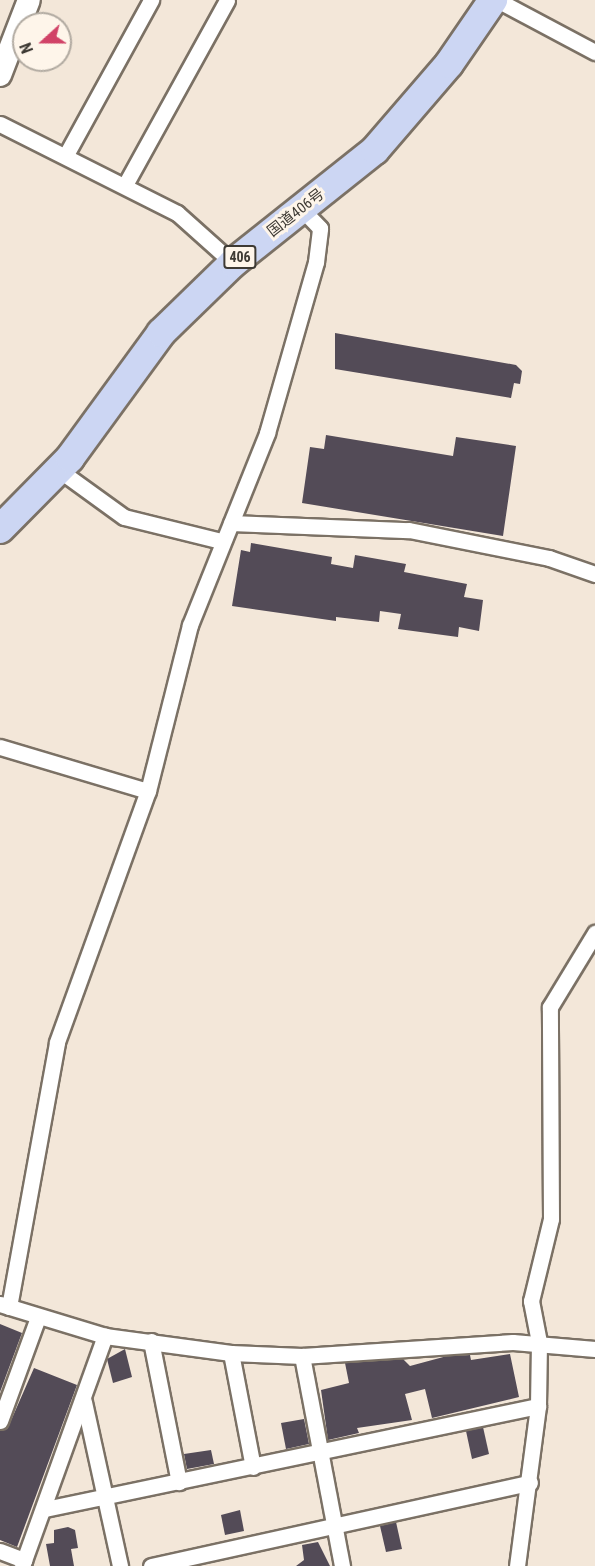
<!DOCTYPE html>
<meta charset="utf-8">
<style>
body{margin:0}
#map{position:relative;width:595px;height:1566px;overflow:hidden;background:#f3e7d9;font-family:"Roboto Condensed","Noto Sans JP",sans-serif}
div>[style]{position:absolute}
[style*='--x']{left:calc(var(--x)*1px);top:calc(var(--y)*1px);width:calc(var(--w)*1px);rotate:calc(var(--a)*1deg)}
.building>*{inset:0;background:#534b57}
.roads{filter:drop-shadow(2px 0 #7b7165) drop-shadow(-2px 0 #7b7165) drop-shadow(0 2px #7b7165) drop-shadow(0 -2px #7b7165)}
.street>*{height:15px;margin:-7.5px;padding:0 7.5px;transform-origin:7.5px;border-radius:7.5px;background:#fff}
.secondary>*{height:22px;margin:-11px;padding:0 11px;transform-origin:11px;border-radius:11px;background:#fff}
.highway>*{height:28px;margin:-14px;padding:0 14px;transform-origin:14px;border-radius:14px;background:#ccd6f3}
span{translate:-50% -50%;white-space:nowrap;text-align:center;line-height:1.15;-webkit-text-stroke:6px #fef5ea;paint-order:stroke}
.shield-label span{padding:2px 4px;background:#fef5ea;border:2px solid;border-radius:4px;-webkit-text-stroke-width:0}
.shield-label{font-size:14px;color:#3e3a34;font-weight:700}
.street-label{font-size:15px;color:#3e3a34}
.north{position:absolute;left:12px;top:12px;width:60px;height:60px;box-sizing:border-box;background:#fef5ea;border:2px solid #b1aaa1;border-radius:50%;rotate:249deg;font-size:16px;font-weight:700;line-height:24px;text-align:center;color:#3e3a34}
.north::after{content:'';display:block;margin:auto;width:21px;height:27px;background:#d14267;clip-path:polygon(50% 0,100% 100%,50% 72%,0 100%)}
</style>
<div id="map">
<div class="building">
<i style="clip-path:polygon(335px 333px,516px 365px,522px 371px,520px 384px,514px 383px,511px 398px,335px 369px)"></i>
<i style="clip-path:polygon(326px 435px,453px 456px,456px 437px,516px 446px,503px 536px,302px 503px,310px 447px,324px 449px)"></i>
<i style="clip-path:polygon(251px 543px,332px 557px,331px 564px,353px 568px,355px 555px,406px 564px,404px 572px,467px 584px,464px 597px,483px 600px,479px 631px,459px 627px,458px 637px,398px 629px,401px 614px,380px 611px,379px 622px,336px 617px,336px 621px,232px 606px,241px 550px,250px 552px)"></i>
<i style="clip-path:polygon(0 1324px,22px 1333px,0 1392px)"></i>
<i style="clip-path:polygon(125px 1349px,132px 1377px,113px 1383px,107px 1359px)"></i>
<i style="clip-path:polygon(510px 1354px,519px 1397px,432px 1418px,425px 1389px,405px 1394px,412px 1420px,357px 1428px,359px 1433px,328px 1440px,321px 1390px,349px 1383px,345px 1363px,403px 1359px,410px 1366px,447px 1356px,470px 1355px,471px 1360px)"></i>
<i style="clip-path:polygon(34px 1368px,77px 1385px,17px 1547px,0 1540px,0 1431px,9px 1425px)"></i>
<i style="clip-path:polygon(304px 1419px,309px 1444px,286px 1449px,281px 1423px)"></i>
<i style="clip-path:polygon(483px 1427px,489px 1454px,472px 1459px,466px 1431px)"></i>
<i style="clip-path:polygon(211px 1450px,214px 1464px,187px 1469px,184px 1454px)"></i>
<i style="clip-path:polygon(240px 1510px,244px 1531px,225px 1535px,221px 1515px)"></i>
<i style="clip-path:polygon(396px 1522px,402px 1549px,386px 1552px,380px 1526px)"></i>
<i style="clip-path:polygon(68px 1527px,75px 1530px,78px 1548px,71px 1549px,74px 1566px,50px 1566px,46px 1544px,54px 1543px,54px 1530px)"></i>
<i style="clip-path:polygon(318px 1542px,330px 1566px,296px 1566px,304px 1560px,302px 1545px)"></i>
</div>
<div class="roads">
<div class="street">
<i style="--x:497;--y:0;--w:111;--a:28"></i>
<i style="--x:0;--y:124;--w:198;--a:26.7"></i>
<i style="--x:177;--y:213;--w:75;--a:41.8"></i>
<i style="--x:67;--y:153;--w:175;--a:-61.2"></i>
<i style="--x:125;--y:185;--w:211;--a:-61.1"></i>
<i style="--x:59;--y:470;--w:80;--a:35.9"></i>
<i style="--x:124;--y:517;--w:100;--a:13.9"></i>
<i style="--x:231;--y:523;--w:178;--a:2.3"></i>
<i style="--x:409;--y:530;--w:143;--a:11.3"></i>
<i style="--x:549;--y:558;--w:49;--a:19.2"></i>
<i style="--x:0;--y:747;--w:154;--a:16.6"></i>
<i style="--x:0;--y:1304;--w:110;--a:16.9"></i>
<i style="--x:105;--y:1336;--w:127;--a:7.7"></i>
<i style="--x:231;--y:1353;--w:71;--a:2.4"></i>
<i style="--x:302;--y:1356;--w:211;--a:-3.8"></i>
<i style="--x:513;--y:1342;--w:82;--a:4.9"></i>
<i style="--x:9;--y:1307;--w:269;--a:-79.7"></i>
<i style="--x:57;--y:1042;--w:267;--a:-70.1"></i>
<i style="--x:148;--y:791;--w:171;--a:-75.8"></i>
<i style="--x:190;--y:625;--w:207;--a:-68.1"></i>
<i style="--x:267;--y:433;--w:178;--a:-74"></i>
<i style="--x:316;--y:262;--w:34;--a:-83"></i>
<i style="--x:320;--y:228;--w:28;--a:-134"></i>
<i style="--x:151;--y:1341;--w:144;--a:78.8"></i>
<i style="--x:231;--y:1353;--w:116;--a:79.1"></i>
<i style="--x:302;--y:1356;--w:214;--a:79.2"></i>
<i style="--x:84;--y:1402;--w:168;--a:77.6"></i>
<i style="--x:0;--y:1421;--w:111;--a:-69.9"></i>
<i style="--x:45;--y:1509;--w:504;--a:-11.8"></i>
<i style="--x:0;--y:1551;--w:26;--a:21"></i>
<i style="--x:22;--y:1566;--w:245;--a:-70.2"></i>
<i style="--x:151;--y:1566;--w:388;--a:-12.4"></i>
<i style="--x:517;--y:1566;--w:161;--a:-82.5"></i>
<i style="--x:538;--y:1406;--w:64;--a:-89.1"></i>
<i style="--x:539;--y:1342;--w:42;--a:-101"></i>
<i style="--x:531;--y:1301;--w:84;--a:-76.3"></i>
<i style="--x:551;--y:1219;--w:212;--a:-90.3"></i>
<i style="--x:550;--y:1007;--w:87;--a:-58.7"></i>
</div>
<div class="secondary">
<i style="--x:0;--y:75;--w:80;--a:-68.9"></i>
</div>
<div class="highway">
<i style="--x:0;--y:529;--w:100;--a:-45.4"></i>
<i style="--x:70;--y:458;--w:155;--a:-53.9"></i>
<i style="--x:161;--y:333;--w:100;--a:-44.2"></i>
<i style="--x:233;--y:263;--w:181;--a:-38.5"></i>
<i style="--x:375;--y:150;--w:113;--a:-49.3"></i>
<i style="--x:449;--y:64;--w:78;--a:-55.5"></i>
</div>
</div>
<div class="shield-label">
<span style="left:240px;top:257px">406</span>
</div>
<div class="street-label">
<span style="left:296px;top:213px;rotate:-38deg">国道406号</span>
</div>
<div class="north">N</div>
</div>
